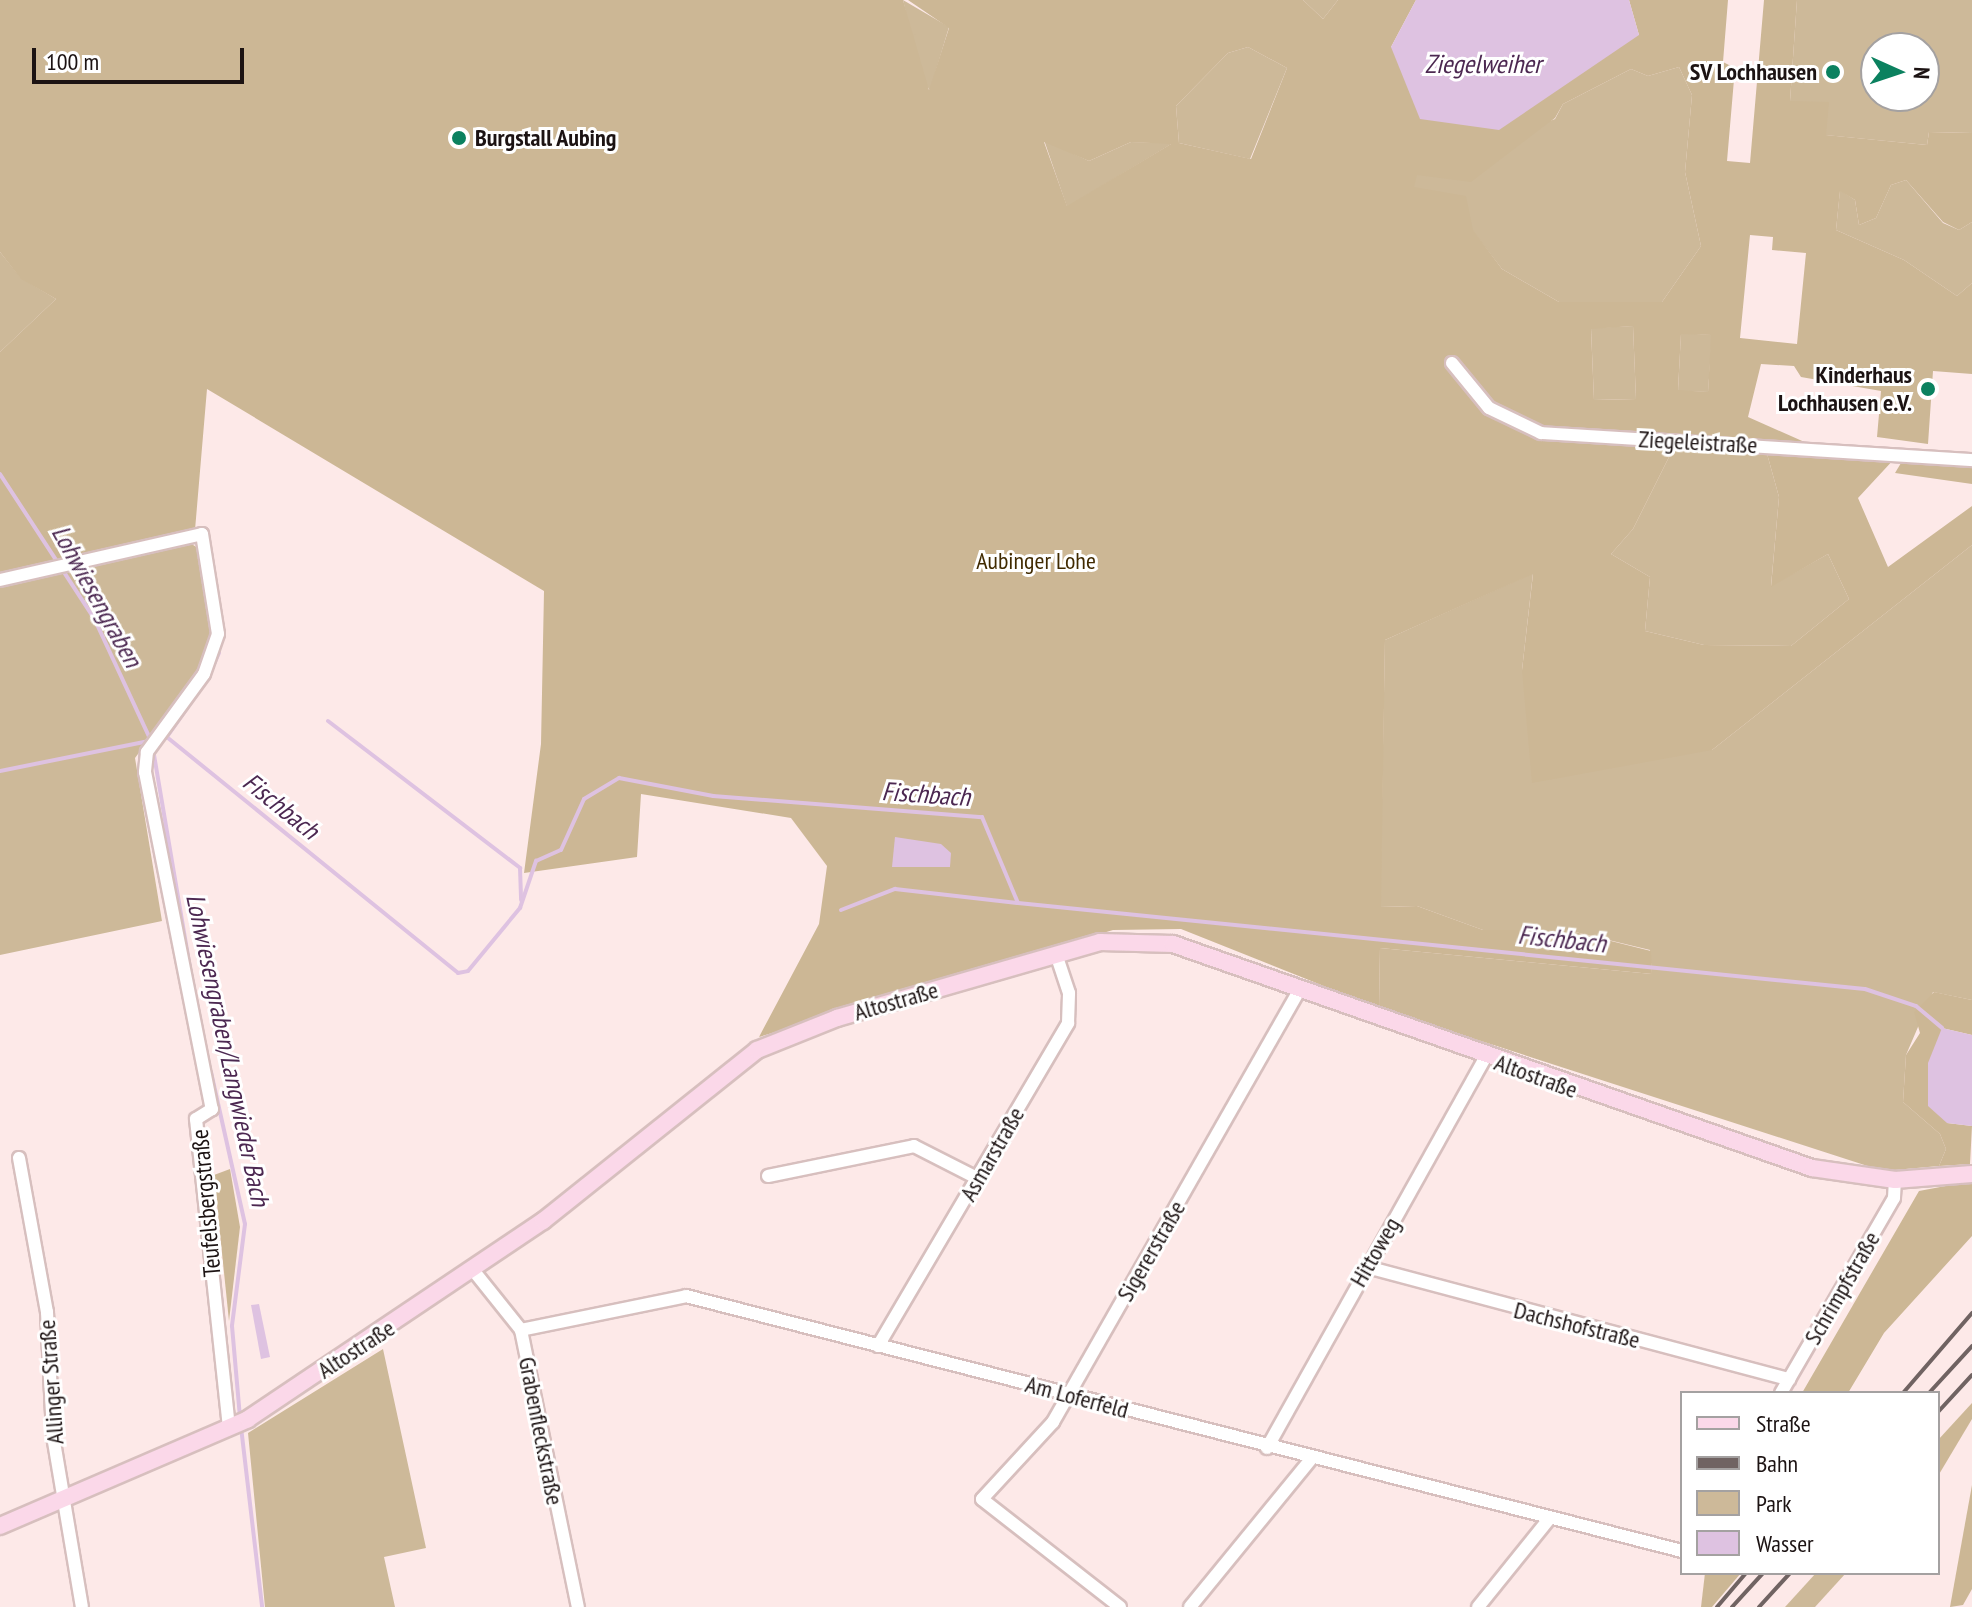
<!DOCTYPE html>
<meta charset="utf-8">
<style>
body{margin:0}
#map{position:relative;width:1972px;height:1607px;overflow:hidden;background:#fde9e8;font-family:"PT Sans Narrow",sans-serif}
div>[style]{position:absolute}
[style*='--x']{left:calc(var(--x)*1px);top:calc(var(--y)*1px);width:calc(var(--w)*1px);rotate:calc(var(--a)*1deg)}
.green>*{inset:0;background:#cdb999}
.forest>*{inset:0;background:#ccb795}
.water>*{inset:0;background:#dec2e1}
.stream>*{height:4px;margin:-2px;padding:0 2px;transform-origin:2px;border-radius:2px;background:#dec2e1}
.roads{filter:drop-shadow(2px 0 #d7bfbe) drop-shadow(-2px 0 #d7bfbe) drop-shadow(0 2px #d7bfbe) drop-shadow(0 -2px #d7bfbe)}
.minor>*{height:12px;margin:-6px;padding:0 6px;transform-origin:6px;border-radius:6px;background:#fff}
.secondary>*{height:16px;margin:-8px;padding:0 8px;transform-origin:8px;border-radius:8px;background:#fbd8e9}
.rail>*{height:4px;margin:-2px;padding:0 2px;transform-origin:2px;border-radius:2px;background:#706362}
.dots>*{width:22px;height:22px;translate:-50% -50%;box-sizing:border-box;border:4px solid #fff;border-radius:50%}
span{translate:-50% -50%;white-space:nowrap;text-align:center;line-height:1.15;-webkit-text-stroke:6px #fff;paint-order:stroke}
.poi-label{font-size:24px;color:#1c1313;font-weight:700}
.right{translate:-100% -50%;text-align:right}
.left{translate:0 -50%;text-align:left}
.street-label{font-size:24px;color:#1c1313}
.park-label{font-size:24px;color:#402a00}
.water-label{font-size:26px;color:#4c2851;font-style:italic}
.legend{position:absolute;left:1680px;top:1391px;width:260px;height:184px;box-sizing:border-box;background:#fff;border:2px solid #a4a1a1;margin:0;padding:10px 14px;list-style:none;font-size:24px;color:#1c1313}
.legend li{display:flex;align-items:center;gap:16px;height:40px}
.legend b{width:40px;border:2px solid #a4a1a1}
.north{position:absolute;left:1860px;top:32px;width:80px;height:80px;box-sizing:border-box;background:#fff;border:2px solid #a4a1a1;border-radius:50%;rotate:93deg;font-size:22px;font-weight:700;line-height:32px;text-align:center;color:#1c1313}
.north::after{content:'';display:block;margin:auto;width:28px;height:36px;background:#0b815f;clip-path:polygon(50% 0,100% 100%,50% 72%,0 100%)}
.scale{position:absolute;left:32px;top:48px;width:212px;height:36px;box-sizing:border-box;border:4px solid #1c1313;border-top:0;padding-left:10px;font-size:24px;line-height:28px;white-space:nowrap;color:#1c1313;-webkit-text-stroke:6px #fff;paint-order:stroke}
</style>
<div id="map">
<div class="green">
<i style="clip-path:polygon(903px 0,949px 27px,930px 90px,922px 80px)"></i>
<i style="clip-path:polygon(1303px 0,1338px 0,1323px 19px)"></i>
<i style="clip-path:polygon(evenodd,1797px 0,1972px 0,1972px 133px,1929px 132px,1927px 145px,1825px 135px,1790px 101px,1797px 0,1876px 48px,1924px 48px,1924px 96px,1876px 96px,1876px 48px)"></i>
<i style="clip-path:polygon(1248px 47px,1287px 68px,1250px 159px,1179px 143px,1176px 106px,1228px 53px)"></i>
<i style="clip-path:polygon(1679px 67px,1692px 95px,1685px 172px,1701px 246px,1662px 302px,1559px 302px,1502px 269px,1472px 230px,1413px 188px,1416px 175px,1555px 119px,1563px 104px,1631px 69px,1648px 76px)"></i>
<i style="clip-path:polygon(1044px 140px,1089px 161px,1131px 142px,1173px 143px,1067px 207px)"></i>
<i style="clip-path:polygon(1906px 180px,1943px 223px,1959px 230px,1972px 222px,1972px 283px,1957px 296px,1904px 260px,1836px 230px,1840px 190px,1855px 200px,1859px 225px,1876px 218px,1891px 185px)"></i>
<i style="clip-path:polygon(0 252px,21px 278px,56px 299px,0 352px)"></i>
<i style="clip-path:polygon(1633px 326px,1636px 399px,1594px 400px,1591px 328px)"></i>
<i style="clip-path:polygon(1681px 333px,1712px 335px,1708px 392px,1678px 391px)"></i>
<i style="clip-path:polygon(1674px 447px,1766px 450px,1779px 497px,1771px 586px,1828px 554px,1849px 599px,1791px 646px,1704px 645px,1645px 631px,1650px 577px,1611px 554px,1633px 529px)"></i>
<i style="clip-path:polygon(187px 541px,204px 552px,214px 634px,201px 669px,135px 758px,162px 921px,0 955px,0 584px)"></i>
<i style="clip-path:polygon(1972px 545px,1972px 1000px,1933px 992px,1906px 1055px,1903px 1102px,1940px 1134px,1946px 1149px,1939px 1166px,1883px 1171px,1379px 1008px,1380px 948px,1652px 974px,1650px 950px,1567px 930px,1483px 930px,1417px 906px,1380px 907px,1385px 640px,1533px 573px,1522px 670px,1712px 750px)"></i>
<i style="clip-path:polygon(383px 1349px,426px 1548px,384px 1557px,395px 1607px,265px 1607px,248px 1433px)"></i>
<i style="clip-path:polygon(1816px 1573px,1846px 1573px,1815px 1607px,1785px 1607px)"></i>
</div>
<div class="forest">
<i style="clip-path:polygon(evenodd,0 0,903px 0,929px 90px,949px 28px,908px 0,1303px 0,1323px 19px,1338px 0,1416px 0,1391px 47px,1639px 35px,1629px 0,1728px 0,1723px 62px,1735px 68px,1727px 161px,1750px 163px,1764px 0,1797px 0,1790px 101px,1829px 102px,1826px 135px,1927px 145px,1929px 132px,1972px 133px,1972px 222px,1959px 230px,1943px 222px,1906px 180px,1891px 185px,1876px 218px,1859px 225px,1855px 200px,1840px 191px,1836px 230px,1904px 260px,1957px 296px,1972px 283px,1972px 374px,1933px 371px,1928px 444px,1877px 437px,1881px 391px,1801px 377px,1794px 366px,1761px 364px,1748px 417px,1827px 452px,1896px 457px,1858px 498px,1888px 567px,1972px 506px,1972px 545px,1712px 750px,1532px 783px,1522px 670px,1533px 574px,1385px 640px,1381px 907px,1417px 906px,1483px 930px,1567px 930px,1651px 951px,1652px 974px,1380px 948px,1379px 1008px,1181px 929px,1113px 930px,759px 1037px,819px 924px,827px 866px,791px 818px,641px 794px,637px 857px,524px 873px,541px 744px,544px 591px,207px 389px,195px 530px,0 575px,0 352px,56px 299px,21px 279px,0 252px,0 0,1248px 47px,1287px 68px,1251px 159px,1179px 143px,1176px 106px,1228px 53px,1248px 47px,0 0,1679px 67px,1692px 95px,1685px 172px,1701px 246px,1662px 302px,1559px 302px,1502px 269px,1473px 230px,1466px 196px,1414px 187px,1417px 175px,1471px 182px,1555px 118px,1563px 104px,1631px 69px,1648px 76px,1679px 67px,0 0,1044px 142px,1089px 161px,1131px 142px,1171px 144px,1067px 206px,1044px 142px,0 0,1750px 235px,1773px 237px,1772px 250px,1806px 253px,1797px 344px,1740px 338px,1750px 235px,0 0,1633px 326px,1636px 399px,1594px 400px,1591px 329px,1633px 326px,0 0,1681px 334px,1711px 335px,1708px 392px,1678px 390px,1681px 334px,0 0,1674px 447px,1766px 450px,1779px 497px,1771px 587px,1828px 554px,1849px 599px,1791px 646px,1704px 645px,1645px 631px,1650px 577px,1611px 554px,1633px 529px,1674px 447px)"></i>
<i style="clip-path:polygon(1904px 458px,1972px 465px,1972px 484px,1895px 473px)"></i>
<i style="clip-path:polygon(1934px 992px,1972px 1000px,1972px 1035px,1942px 1028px,1947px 1123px,1972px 1126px,1970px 1164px,1939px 1166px,1946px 1149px,1940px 1134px,1903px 1102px,1906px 1055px,1920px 1033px,1914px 1012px)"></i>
<i style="clip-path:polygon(230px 1169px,240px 1227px,229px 1321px,214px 1175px)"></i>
<i style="clip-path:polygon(1972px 1181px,1972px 1236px,1884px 1333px,1848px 1393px,1802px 1393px,1919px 1191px)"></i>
<i style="clip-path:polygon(1972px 1403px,1972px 1419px,1938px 1476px,1938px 1440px)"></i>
<i style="clip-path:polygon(1972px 1485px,1972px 1589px,1963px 1605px,1950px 1607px)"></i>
<i style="clip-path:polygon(1705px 1573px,1741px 1573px,1712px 1607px,1701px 1607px)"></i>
</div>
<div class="water">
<i style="clip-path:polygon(1416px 0,1629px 0,1639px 35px,1499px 130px,1420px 119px,1391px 47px)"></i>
<i style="clip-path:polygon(895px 837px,941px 844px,951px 853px,950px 867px,892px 867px)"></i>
<i style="clip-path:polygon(1942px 1028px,1972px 1035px,1972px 1126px,1947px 1123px,1928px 1106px,1928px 1063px)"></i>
<i style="clip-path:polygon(259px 1304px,270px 1357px,261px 1359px,251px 1305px)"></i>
</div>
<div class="stream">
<i style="--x:0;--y:474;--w:172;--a:56.9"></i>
<i style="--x:94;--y:618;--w:136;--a:65.1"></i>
<i style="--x:210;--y:673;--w:22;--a:-66"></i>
<i style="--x:328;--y:721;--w:242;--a:37.4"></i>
<i style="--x:520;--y:868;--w:32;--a:88"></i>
<i style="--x:166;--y:738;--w:66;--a:-54.9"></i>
<i style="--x:168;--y:738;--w:373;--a:39"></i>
<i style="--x:458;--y:973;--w:10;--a:-11"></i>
<i style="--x:468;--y:971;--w:82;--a:-50.5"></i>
<i style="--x:520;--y:908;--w:50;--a:-71.2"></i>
<i style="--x:536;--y:861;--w:27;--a:-24"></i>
<i style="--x:561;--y:850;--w:56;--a:-65.7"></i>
<i style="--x:584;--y:799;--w:41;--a:-31"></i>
<i style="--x:619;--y:778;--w:96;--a:10.8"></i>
<i style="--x:713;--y:796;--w:270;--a:4.5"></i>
<i style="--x:982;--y:817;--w:93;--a:67.3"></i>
<i style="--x:1018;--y:903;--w:851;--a:5.8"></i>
<i style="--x:1865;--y:989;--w:54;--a:18.4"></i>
<i style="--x:1916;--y:1006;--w:34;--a:40"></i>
<i style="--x:153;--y:749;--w:239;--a:80.4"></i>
<i style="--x:0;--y:771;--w:152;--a:-11.4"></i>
<i style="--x:841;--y:910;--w:58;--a:-21.3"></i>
<i style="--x:895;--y:889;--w:123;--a:6.5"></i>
<i style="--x:211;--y:1072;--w:156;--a:77.4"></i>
<i style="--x:245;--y:1224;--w:103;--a:97.3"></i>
<i style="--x:232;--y:1326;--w:92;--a:85"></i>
<i style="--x:241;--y:1427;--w:181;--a:83.3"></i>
</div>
<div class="roads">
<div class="minor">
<i style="--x:1452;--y:363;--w:58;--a:50.6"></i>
<i style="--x:1489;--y:408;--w:58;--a:25.7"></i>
<i style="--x:1541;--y:433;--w:432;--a:3.6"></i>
<i style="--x:0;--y:580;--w:207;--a:-12.8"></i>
<i style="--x:202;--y:534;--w:101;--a:80.9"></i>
<i style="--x:218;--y:634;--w:42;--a:109.3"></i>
<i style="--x:204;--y:674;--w:97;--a:126.2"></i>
<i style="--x:147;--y:752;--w:20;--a:96"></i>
<i style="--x:145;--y:772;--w:344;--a:78.8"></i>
<i style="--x:212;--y:1109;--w:19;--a:148"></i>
<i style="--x:196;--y:1119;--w:311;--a:83.9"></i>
<i style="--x:19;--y:1158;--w:157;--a:79.7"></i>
<i style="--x:47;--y:1312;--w:124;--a:87.2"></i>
<i style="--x:53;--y:1436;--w:173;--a:80.4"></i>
<i style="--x:768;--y:1176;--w:149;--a:-11.6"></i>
<i style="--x:914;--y:1146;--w:73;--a:26.9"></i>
<i style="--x:1367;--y:1267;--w:437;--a:14.9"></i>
<i style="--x:473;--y:1270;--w:77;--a:51.3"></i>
<i style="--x:521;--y:1330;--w:283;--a:78.4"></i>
<i style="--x:521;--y:1330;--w:168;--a:-11.6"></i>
<i style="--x:686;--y:1296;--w:1028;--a:14.36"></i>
<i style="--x:878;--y:1346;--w:375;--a:-59.5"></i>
<i style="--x:1068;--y:1023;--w:30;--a:-88"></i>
<i style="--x:1069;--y:993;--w:41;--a:-108.4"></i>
<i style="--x:1781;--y:1393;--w:225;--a:-59.9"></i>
<i style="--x:1894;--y:1198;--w:18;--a:-87"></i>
<i style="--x:1267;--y:1448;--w:447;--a:-60.8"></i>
<i style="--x:1120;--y:1607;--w:175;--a:-142"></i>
<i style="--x:982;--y:1499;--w:105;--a:-47.3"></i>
<i style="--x:1053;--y:1422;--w:500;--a:-60.3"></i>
<i style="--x:1190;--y:1607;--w:191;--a:-50.7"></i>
<i style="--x:1478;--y:1607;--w:113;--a:-51.1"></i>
</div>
<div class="secondary">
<i style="--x:0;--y:1526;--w:270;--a:-23.3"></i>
<i style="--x:248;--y:1419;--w:355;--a:-33.9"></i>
<i style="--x:543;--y:1221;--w:274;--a:-38.6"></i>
<i style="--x:757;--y:1050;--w:86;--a:-21.8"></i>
<i style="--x:837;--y:1018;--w:274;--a:-16.1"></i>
<i style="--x:1100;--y:942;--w:73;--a:1.6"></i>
<i style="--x:1173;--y:944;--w:677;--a:19.32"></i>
<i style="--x:1812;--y:1168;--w:84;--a:8.2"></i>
<i style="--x:1895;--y:1180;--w:77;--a:-4.5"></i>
</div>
</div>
<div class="rail">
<i style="--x:1903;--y:1393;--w:106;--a:-49.2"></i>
<i style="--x:1929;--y:1393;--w:64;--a:-47.5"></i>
<i style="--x:1938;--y:1412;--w:50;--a:-47.4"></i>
<i style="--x:1717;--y:1607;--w:45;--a:-49.5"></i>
<i style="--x:1732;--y:1607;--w:46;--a:-47.6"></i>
<i style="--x:1759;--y:1607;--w:46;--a:-47.6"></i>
</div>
<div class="dots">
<i style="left:1833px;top:72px;background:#0b815f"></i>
<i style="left:459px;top:138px;background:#0b815f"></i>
<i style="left:1928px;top:389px;background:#0b815f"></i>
</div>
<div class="poi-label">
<span class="right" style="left:1817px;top:72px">SV Lochhausen</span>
<span class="left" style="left:475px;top:138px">Burgstall Aubing</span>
<span class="right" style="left:1912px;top:389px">Kinderhaus<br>Lochhausen e.V.</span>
</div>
<div class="street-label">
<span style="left:1698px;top:442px;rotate:3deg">Ziegeleistraße</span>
<span style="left:896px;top:1001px;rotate:-16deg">Altostraße</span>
<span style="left:1536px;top:1076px;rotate:20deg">Altostraße</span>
<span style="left:992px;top:1154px;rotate:-60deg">Asmarstraße</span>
<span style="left:206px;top:1203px;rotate:-95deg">Teufelsbergstraße</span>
<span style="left:1151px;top:1251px;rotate:-60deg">Sigererstraße</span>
<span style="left:1375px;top:1252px;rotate:-60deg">Hittoweg</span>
<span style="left:1842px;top:1288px;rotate:-60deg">Schrimpfstraße</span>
<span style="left:1577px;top:1325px;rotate:14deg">Dachshofstraße</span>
<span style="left:356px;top:1349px;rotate:-33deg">Altostraße</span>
<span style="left:51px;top:1382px;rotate:-94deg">Allinger Straße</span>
<span style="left:1077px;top:1397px;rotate:15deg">Am Loferfeld</span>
<span style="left:541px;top:1431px;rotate:79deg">Grabenfleckstraße</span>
</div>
<div class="park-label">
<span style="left:1036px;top:561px">Aubinger Lohe</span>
</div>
<div class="water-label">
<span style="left:1483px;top:64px">Ziegelweiher</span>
<span style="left:97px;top:596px;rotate:61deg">Lohwiesengraben</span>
<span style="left:926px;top:794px;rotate:4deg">Fischbach</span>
<span style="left:281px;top:806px;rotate:39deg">Fischbach</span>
<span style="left:1562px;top:939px;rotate:6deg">Fischbach</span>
<span style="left:228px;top:1050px;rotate:78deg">Lohwiesengraben/Langwieder Bach</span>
</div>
<ul class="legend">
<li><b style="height:10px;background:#fbd8e9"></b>Straße</li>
<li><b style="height:10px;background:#706362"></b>Bahn</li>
<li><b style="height:22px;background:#cdb999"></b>Park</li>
<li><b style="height:22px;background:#dec2e1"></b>Wasser</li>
</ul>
<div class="north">N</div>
<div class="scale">100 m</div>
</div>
